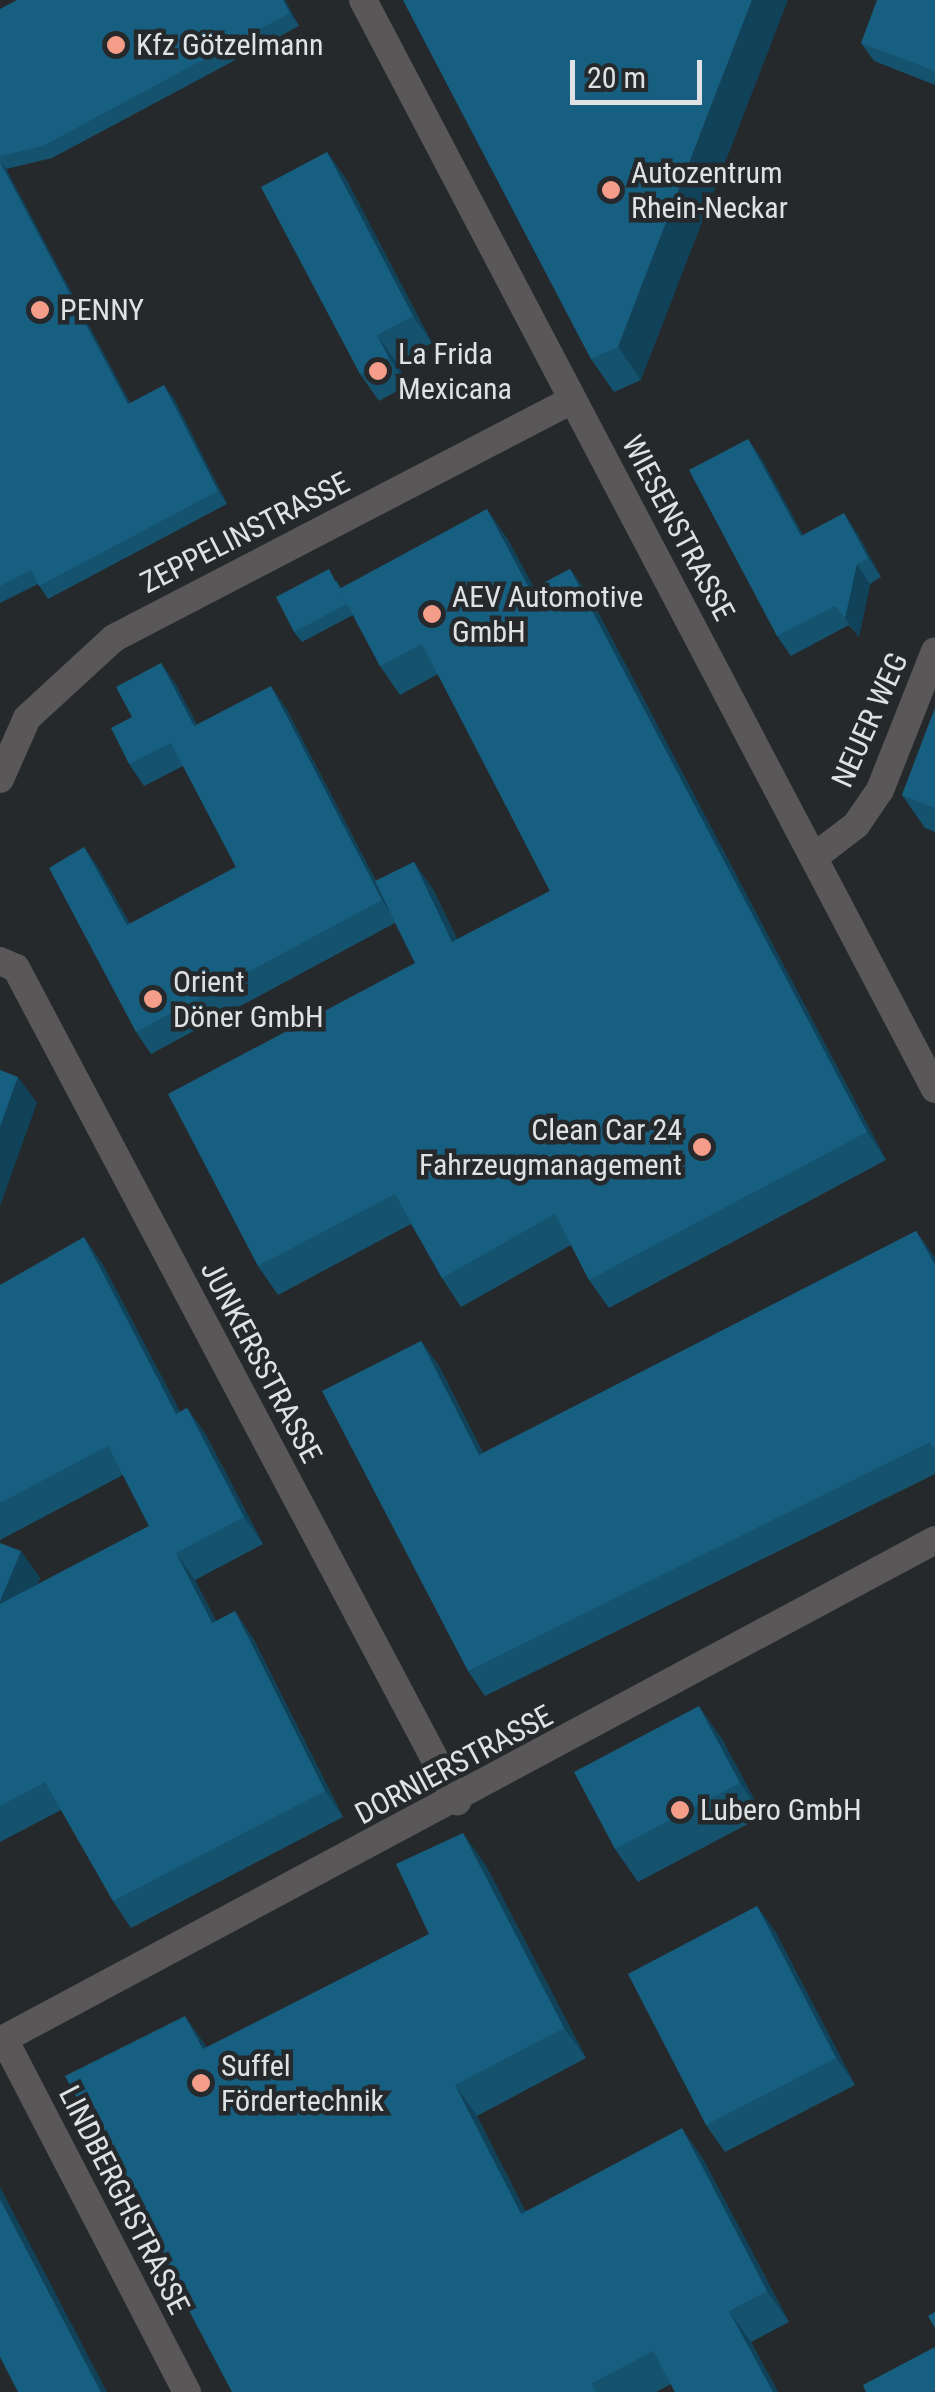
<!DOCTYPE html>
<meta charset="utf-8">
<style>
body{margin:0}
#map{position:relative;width:935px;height:2392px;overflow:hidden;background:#26292b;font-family:"Roboto Condensed",sans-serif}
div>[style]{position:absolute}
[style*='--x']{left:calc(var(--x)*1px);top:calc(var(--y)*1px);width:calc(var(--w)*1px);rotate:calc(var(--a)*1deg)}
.minor>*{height:28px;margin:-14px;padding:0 14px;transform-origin:14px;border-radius:14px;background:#595757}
.wall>*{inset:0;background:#14526e}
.shaded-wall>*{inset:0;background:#10425a}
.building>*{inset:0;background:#175f80}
.dots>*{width:28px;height:28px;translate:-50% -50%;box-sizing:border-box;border:5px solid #26292b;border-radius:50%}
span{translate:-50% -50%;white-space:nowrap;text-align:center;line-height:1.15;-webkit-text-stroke:9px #26292b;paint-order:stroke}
.poi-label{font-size:30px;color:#dfe1e2}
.left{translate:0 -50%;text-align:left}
.right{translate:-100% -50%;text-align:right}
.street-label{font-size:30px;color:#dfe1e2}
.scale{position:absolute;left:570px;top:60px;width:132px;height:45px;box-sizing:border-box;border:5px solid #dfe1e2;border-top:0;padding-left:12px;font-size:30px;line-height:35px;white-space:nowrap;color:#dfe1e2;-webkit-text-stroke:8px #26292b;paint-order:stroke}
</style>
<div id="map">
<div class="minor">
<i style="--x:363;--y:0;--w:1230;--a:62.29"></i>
<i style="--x:0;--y:779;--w:67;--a:-66.1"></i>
<i style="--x:27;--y:718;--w:118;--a:-42.6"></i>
<i style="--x:114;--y:638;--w:516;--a:-27.46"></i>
<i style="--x:818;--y:854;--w:48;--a:-37.3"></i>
<i style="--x:856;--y:825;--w:42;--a:-55.6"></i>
<i style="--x:880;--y:790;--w:149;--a:-68.4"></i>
<i style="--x:0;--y:961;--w:17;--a:24"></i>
<i style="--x:16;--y:968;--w:943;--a:62.1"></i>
<i style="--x:4;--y:2039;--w:398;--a:62.6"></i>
<i style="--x:0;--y:2041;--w:1061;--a:-28.18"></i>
</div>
<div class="wall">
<i style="clip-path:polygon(285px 0,299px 26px,52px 158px,6px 169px,130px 403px,173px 397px,227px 504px,48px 599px,38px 584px,0 603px,0 91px)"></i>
<i style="clip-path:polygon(403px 0,641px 380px,614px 392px,591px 359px)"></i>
<i style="clip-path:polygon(935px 0,935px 85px,874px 61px,861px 43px)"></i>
<i style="clip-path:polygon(327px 152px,346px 179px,432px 343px,396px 362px,408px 385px,379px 401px,360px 374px)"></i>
<i style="clip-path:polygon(748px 439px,761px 458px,803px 535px,857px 533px,881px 577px,870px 584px,859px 637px,849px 625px,791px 656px,777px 636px)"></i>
<i style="clip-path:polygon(507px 538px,534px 588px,570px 569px,590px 597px,886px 1160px,609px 1308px,589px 1280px,571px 1245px,461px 1307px,442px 1278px,411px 1224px,278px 1295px,258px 1266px,415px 963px,395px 923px,151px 1054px,136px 1032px,84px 847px,99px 869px,130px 924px,236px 867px,183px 766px,144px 786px,129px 764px,132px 717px,161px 663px,176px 685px,197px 725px,286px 708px,376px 881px,414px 862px,434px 891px,457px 939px,550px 891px,438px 674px,400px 695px,380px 666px,353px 615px,302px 642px,294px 632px,336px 580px,341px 588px)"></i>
<i style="clip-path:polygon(935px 708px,935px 832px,925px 828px,902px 795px)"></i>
<i style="clip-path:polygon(916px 1231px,935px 1258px,935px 1474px,485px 1696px,468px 1671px,421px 1341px,439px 1366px,483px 1453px)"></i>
<i style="clip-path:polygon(102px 1263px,180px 1412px,187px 1408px,206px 1435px,263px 1544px,195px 1580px,216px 1621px,253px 1638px,343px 1817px,131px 1928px,113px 1901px,61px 1810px,0 1842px,0 1543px,40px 1578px,36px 1585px,149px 1526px,123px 1475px,0 1540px,0 1285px)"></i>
<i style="clip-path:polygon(722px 1739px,763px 1816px,638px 1882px,615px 1849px)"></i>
<i style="clip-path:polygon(485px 1864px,586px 2058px,477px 2116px,525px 2211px,703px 2159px,789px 2322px,751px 2342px,778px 2392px,675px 2392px,671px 2384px,656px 2392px,232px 2392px,207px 2048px,429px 1934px)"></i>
<i style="clip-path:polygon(757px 1906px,776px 1933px,855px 2085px,725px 2152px,706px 2125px)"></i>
</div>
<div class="shaded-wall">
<i style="clip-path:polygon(283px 0,285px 0,299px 26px,290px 13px)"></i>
<i style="clip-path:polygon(752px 0,788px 0,641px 380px,618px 347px)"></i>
<i style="clip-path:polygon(327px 152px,346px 179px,432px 343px,413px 316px)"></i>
<i style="clip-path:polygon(0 161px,6px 169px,137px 417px,128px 404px)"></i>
<i style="clip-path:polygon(377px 335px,396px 362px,408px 385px,389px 358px)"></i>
<i style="clip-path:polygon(164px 385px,173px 397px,227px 504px,218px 491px)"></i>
<i style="clip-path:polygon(748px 439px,761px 458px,814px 556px,801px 536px)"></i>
<i style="clip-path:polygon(487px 509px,507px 538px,550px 618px,530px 590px)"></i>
<i style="clip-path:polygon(844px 513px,857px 533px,881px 577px,868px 558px)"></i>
<i style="clip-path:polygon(857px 564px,870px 584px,859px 637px,845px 618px)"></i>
<i style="clip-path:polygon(570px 569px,590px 597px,886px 1160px,867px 1132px)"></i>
<i style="clip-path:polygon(161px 663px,176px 685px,209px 748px,194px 726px)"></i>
<i style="clip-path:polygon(271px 686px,286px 708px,397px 922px,382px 900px)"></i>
<i style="clip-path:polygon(84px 847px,99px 869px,142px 947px,127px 925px)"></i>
<i style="clip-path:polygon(414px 862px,434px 891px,472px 970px,452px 942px)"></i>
<i style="clip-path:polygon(18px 1077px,37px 1103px,0 1206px,0 1127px)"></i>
<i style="clip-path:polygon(916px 1231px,935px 1258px,935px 1265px)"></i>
<i style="clip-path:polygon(84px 1237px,102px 1263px,195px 1440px,176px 1414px)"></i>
<i style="clip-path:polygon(421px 1341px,439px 1366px,496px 1480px,479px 1455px)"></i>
<i style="clip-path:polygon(187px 1408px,206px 1435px,263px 1544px,244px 1517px)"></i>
<i style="clip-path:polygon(21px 1551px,40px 1578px,17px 1631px,0 1607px,0 1601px)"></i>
<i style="clip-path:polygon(176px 1553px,195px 1580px,230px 1649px,212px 1623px)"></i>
<i style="clip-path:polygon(235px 1611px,253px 1638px,343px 1817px,325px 1791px)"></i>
<i style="clip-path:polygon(699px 1706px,722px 1739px,763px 1816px,740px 1783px)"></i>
<i style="clip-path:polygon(463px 1833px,485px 1864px,586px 2058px,564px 2028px)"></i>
<i style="clip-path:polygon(757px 1906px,776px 1933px,855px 2085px,836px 2058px)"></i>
<i style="clip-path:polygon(185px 2016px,206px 2046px,225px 2080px,203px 2049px)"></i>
<i style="clip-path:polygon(455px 2085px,477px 2116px,542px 2244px,521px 2214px)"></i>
<i style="clip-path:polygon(682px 2128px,703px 2159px,789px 2322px,767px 2291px)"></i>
<i style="clip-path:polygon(0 2187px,107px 2392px,101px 2392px,0 2199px)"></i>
<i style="clip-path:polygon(729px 2311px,751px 2342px,778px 2392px,773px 2392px)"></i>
</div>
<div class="building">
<i style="clip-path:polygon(17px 0,283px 0,290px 13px,43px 146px,0 156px,0 9px)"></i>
<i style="clip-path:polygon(403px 0,752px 0,618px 347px,591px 359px)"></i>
<i style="clip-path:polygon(877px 0,935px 0,935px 71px,861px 43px)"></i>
<i style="clip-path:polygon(327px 152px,413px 316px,377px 335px,389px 358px,360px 374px,261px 187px)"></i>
<i style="clip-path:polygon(0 162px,128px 404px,164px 385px,218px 491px,39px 586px,31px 570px,0 586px)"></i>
<i style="clip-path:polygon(748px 439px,801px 536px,844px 513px,868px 558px,857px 564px,845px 618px,835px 606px,777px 636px,689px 470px)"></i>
<i style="clip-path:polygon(487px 509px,530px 590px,570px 569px,867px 1132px,589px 1280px,555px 1214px,442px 1278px,395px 1194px,258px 1266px,168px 1094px,415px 963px,375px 881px,414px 862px,452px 942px,550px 891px,422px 644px,380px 666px,339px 589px)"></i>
<i style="clip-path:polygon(329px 569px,347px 604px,294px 632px,276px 597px)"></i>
<i style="clip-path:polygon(161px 663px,194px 726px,271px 686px,382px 900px,136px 1032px,49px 868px,84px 847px,127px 925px,236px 867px,171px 743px,129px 764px,111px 728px,132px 717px,116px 687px)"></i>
<i style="clip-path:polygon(935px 708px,935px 808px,902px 795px)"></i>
<i style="clip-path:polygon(0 1070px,18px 1077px,0 1127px)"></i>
<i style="clip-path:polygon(916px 1231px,935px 1265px,935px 1451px,930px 1442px,468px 1671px,322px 1391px,421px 1341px,479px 1455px)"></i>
<i style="clip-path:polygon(84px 1237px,176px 1414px,187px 1408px,244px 1517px,176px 1553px,212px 1623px,235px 1611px,325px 1791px,113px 1901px,45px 1782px,0 1806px,0 1604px,149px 1526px,108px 1446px,0 1503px,0 1285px)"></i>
<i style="clip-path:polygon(0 1543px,21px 1551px,0 1601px)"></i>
<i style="clip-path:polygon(699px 1706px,740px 1783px,615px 1849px,574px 1772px)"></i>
<i style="clip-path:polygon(463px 1833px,564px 2028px,455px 2085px,521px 2214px,682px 2128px,767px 2291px,729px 2311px,773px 2392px,675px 2392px,653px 2351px,591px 2384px,596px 2392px,232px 2392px,65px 2076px,185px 2016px,203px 2049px,429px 1934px,396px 1864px)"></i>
<i style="clip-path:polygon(757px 1906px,836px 2058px,706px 2125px,628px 1974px)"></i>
<i style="clip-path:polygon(0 2199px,101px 2392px,18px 2392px,0 2357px)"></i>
<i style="clip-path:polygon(935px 2312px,935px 2328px,928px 2316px)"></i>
<i style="clip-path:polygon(935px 2347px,935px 2391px,932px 2392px,866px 2392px,863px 2385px)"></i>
</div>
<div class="dots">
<i style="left:116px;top:45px;background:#f49e8a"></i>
<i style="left:611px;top:190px;background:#f49e8a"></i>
<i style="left:40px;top:310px;background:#f49e8a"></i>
<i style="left:378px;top:371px;background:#f49e8a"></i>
<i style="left:432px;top:614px;background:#f49e8a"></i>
<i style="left:153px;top:999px;background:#f49e8a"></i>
<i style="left:702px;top:1147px;background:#f49e8a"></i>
<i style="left:680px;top:1810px;background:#f49e8a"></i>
<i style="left:201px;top:2083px;background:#f49e8a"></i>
</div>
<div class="poi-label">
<span class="left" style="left:136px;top:45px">Kfz Götzelmann</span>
<span class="left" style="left:631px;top:190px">Autozentrum<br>Rhein-Neckar</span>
<span class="left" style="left:60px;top:310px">PENNY</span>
<span class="left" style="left:398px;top:371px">La Frida<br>Mexicana</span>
<span class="left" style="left:452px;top:614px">AEV Automotive<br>GmbH</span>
<span class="left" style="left:173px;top:999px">Orient<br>Döner GmbH</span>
<span class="right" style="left:682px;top:1147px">Clean Car 24<br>Fahrzeugmanagement</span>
<span class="left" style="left:700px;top:1810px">Lubero GmbH</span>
<span class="left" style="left:221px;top:2083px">Suffel<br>Fördertechnik</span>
</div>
<div class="street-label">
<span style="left:678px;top:528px;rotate:62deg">WIESENSTRASSE</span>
<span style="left:245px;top:533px;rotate:-27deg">ZEPPELINSTRASSE</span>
<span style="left:870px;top:720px;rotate:-66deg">NEUER WEG</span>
<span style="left:261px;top:1362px;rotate:62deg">JUNKERSSTRASSE</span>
<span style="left:454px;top:1765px;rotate:-28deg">DORNIERSTRASSE</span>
<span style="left:124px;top:2200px;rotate:63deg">LINDBERGHSTRASSE</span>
</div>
<div class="scale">20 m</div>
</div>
